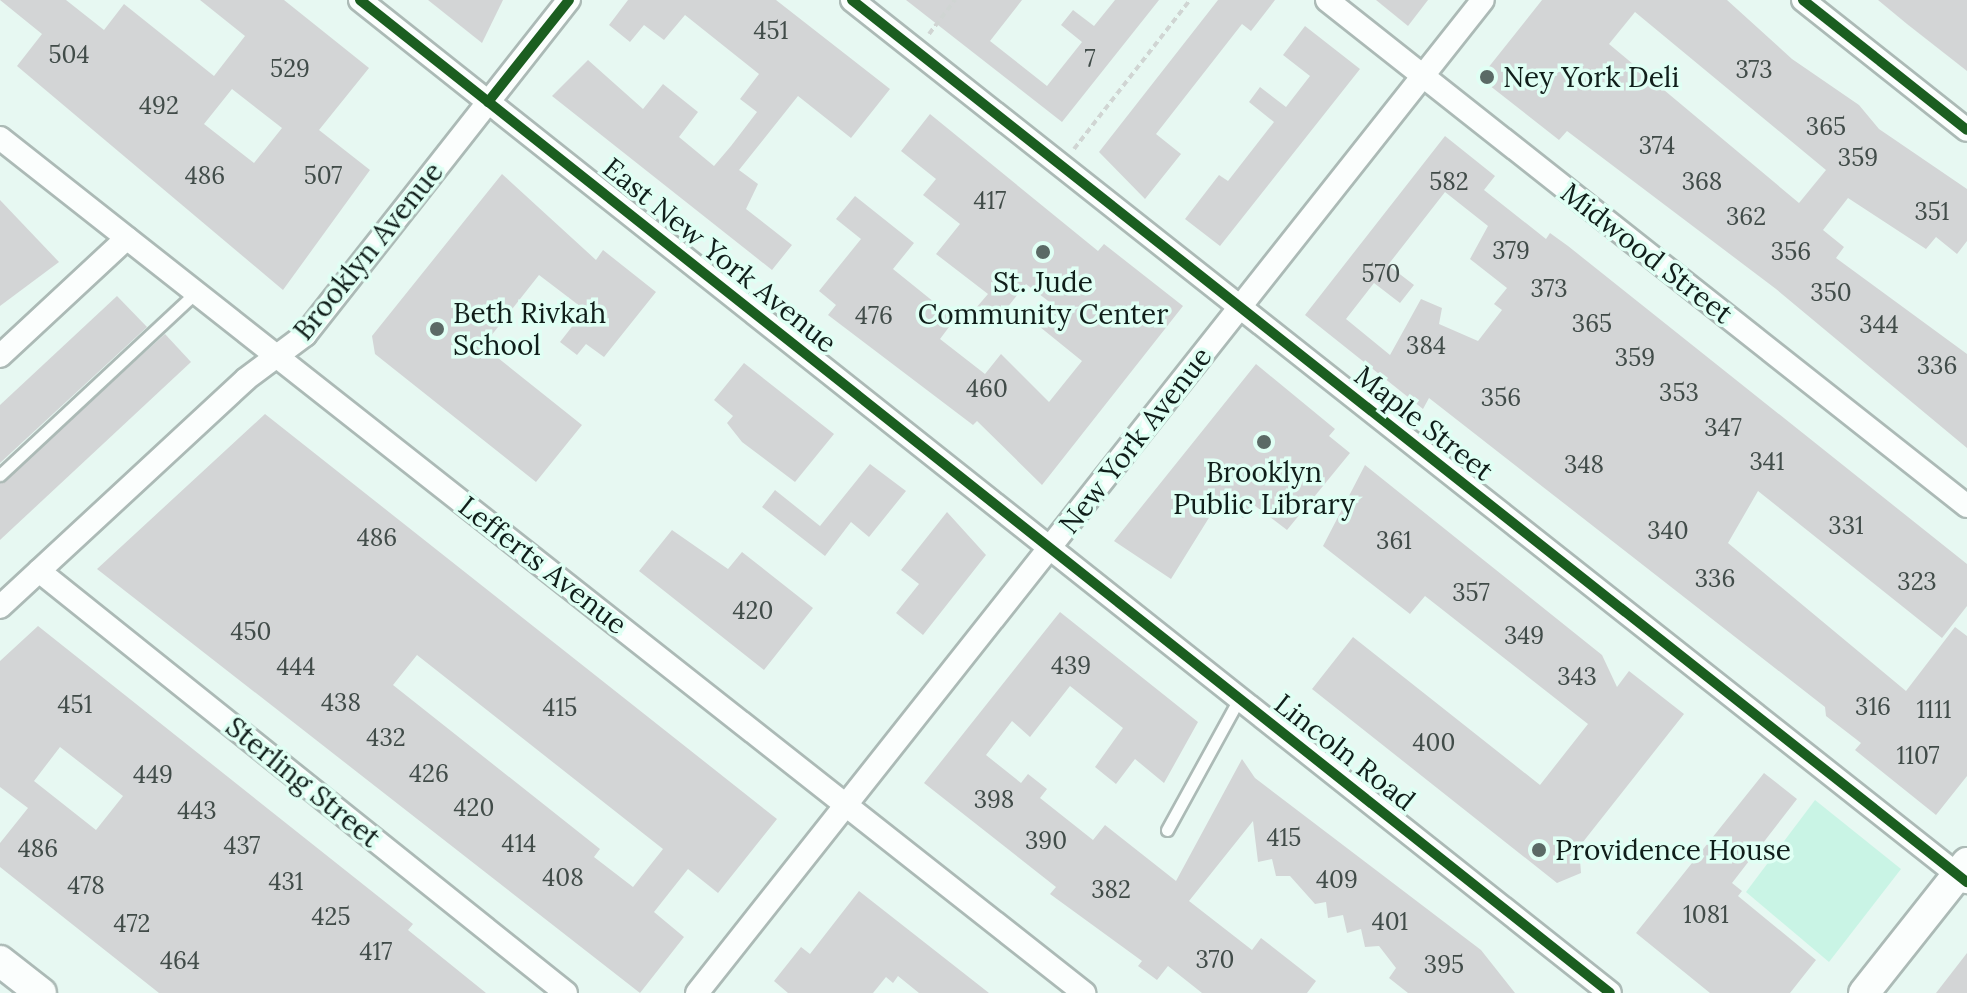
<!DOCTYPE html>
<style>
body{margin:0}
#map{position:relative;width:1967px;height:993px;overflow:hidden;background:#e7f8f2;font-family:Lora,serif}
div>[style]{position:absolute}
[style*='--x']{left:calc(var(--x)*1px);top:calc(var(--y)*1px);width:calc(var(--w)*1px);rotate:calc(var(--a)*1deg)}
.green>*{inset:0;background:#c9f4e5}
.building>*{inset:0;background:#d3d5d6}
.path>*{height:4px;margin-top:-2px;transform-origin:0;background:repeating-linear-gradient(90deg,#d0d5d3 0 6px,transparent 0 10px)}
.roads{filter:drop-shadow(2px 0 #acbab6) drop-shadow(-2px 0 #acbab6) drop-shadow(0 2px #acbab6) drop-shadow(0 -2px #acbab6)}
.service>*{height:11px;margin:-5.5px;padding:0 5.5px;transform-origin:5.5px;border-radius:5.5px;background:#fbfefd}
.minor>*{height:22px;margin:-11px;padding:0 11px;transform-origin:11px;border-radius:11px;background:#fbfefd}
.secondary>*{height:30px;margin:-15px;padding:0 15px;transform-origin:15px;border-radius:15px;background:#fbfefd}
.cycleway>*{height:10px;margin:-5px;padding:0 5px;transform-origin:5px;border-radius:5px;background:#1b5e20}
.dots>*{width:22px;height:22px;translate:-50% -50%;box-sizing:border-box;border:4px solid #e0fff4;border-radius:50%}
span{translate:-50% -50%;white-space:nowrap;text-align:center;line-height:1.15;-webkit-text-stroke:7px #e0fff4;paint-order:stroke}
.number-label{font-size:24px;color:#414c49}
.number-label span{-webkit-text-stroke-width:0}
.poi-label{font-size:28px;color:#101e1a}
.left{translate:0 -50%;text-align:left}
.street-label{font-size:28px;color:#101e1a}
</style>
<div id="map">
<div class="green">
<i style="clip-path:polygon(1815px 800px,1901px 869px,1829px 962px,1746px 892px)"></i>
</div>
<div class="building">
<i style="clip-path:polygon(evenodd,0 0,66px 0,104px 30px,124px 4px,214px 76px,245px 36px,200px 0,284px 0,369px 68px,319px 130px,370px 170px,283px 290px,17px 66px,42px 34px,0 0,232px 89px,282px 128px,254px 163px,204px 124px,232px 89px)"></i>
<i style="clip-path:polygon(428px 0,503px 0,482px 43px)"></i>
<i style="clip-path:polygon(628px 0,776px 0,890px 89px,851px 138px,798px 96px,739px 170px,758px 184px,746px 209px,792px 245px,772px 270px,552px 96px,588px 60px,643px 109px,663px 84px,698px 112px,679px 137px,714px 166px,731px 146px,757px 112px,740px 99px,759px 74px,685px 15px,664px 40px,644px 25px,630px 42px,609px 25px)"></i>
<i style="clip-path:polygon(906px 0,1022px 0,990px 41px,1047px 86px,1082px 42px,1061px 25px,1073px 10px,1094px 26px,1115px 0,1159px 0,1062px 122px)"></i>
<i style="clip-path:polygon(1218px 0,1275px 0,1251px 31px,1242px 24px,1156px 134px,1181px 154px,1145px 199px,1099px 152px)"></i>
<i style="clip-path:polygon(1376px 0,1428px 0,1408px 26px)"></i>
<i style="clip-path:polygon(evenodd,1542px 0,1727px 0,1792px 59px,1859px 105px,1879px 129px,1967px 189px,1967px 241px,1957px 254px,1936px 237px,1926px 249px,1848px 198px,1823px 230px,1844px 247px,1836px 258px,1967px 354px,1967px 448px,1776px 289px,1567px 131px,1559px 140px,1480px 78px,1542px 0,1635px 12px,1826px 170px,1799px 203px,1609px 44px,1635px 12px)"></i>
<i style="clip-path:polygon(1878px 0,1967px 0,1967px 71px,1907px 24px)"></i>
<i style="clip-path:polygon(1305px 26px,1360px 69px,1220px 246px,1185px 219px,1219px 175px,1228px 181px,1274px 122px,1249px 102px,1260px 87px,1286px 107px,1310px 76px,1283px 55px)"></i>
<i style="clip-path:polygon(930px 114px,1098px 251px,1104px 244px,1183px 306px,1042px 485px,977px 421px,973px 425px,828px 315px,836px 305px,819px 291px,861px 239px,836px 219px,855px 196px,914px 243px,893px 269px,955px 319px,940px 339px,985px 374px,1001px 354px,1049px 402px,1082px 361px,1040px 327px,1056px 307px,1026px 284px,995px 323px,976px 308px,988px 294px,936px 254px,960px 224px,923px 195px,936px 179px,901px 151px)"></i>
<i style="clip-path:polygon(evenodd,1445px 136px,1495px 176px,1484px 190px,1546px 239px,1550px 233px,1568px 246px,1967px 564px,1967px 606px,1942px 638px,1758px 491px,1728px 543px,1906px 691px,1955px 627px,1967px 636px,1967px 776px,1936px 815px,1855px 750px,1861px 743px,1826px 716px,1825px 707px,1429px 398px,1423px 409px,1305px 315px,1445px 136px,1445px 192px,1488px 226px,1470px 259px,1507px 288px,1494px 304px,1502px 310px,1478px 341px,1439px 324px,1442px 308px,1421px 299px,1390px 355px,1346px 319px,1374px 283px,1400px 303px,1414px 285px,1388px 265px,1445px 192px)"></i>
<i style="clip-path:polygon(502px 174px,596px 260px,603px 250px,656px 292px,604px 357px,586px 344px,577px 355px,560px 342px,585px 310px,539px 275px,483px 346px,582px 425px,536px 482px,375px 354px,372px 336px)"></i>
<i style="clip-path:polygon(0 200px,59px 262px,0 306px)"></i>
<i style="clip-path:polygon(117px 296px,147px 327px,0 463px,0 405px)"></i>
<i style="clip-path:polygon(165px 334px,191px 362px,0 540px,0 483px)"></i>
<i style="clip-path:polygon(744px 363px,834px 434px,795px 482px,742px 442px,727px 423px,733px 416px,714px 400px)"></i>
<i style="clip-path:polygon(1256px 364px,1335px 429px,1329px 436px,1350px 453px,1287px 530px,1254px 505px,1243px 518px,1220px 500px,1171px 579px,1114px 541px)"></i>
<i style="clip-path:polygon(evenodd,265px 414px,777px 819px,718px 893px,688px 869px,654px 912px,684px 937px,640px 993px,97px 569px,265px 414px,417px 655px,663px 849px,633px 887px,594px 857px,600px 849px,393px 685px,417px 655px)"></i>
<i style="clip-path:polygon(870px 464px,906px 491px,869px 537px,851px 522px,825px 556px,762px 507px,775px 490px,820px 526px)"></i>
<i style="clip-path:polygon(1365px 465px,1602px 655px,1617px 687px,1629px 671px,1684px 714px,1579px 847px,1581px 873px,1557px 883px,1312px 689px,1353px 637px,1540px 785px,1588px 724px,1425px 596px,1410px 614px,1323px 546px)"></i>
<i style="clip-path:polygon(947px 512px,986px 555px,923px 635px,896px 613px,919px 584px,901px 570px)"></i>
<i style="clip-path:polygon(672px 530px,728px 569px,742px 552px,813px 608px,764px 670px,639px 571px)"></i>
<i style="clip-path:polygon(1060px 612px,1198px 722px,1164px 783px,1135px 759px,1116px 784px,1095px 767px,1123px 728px,1070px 686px,1030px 737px,1012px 721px,986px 755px,1021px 783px,1028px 774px,1047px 789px,1040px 798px,1093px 840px,1105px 825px,1176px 881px,1242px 759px,1255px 778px,1481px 950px,1515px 993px,1408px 993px,1389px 978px,1396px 968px,1379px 946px,1365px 947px,1361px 929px,1347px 933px,1343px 915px,1328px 918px,1326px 902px,1315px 904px,1290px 876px,1276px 876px,1272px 859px,1258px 862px,1253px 821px,1189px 901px,1252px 950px,1261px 938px,1316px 981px,1307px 993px,1202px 993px,1168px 966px,1157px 980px,1138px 966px,1142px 961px,1050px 894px,1056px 887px,924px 783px)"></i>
<i style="clip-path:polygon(evenodd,38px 626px,413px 924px,408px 930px,486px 993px,159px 993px,0 867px,0 843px,28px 808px,0 787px,0 661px,38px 626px,60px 747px,123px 796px,96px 830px,34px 781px,60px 747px)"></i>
<i style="clip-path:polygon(1764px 773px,1797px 799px,1732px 883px,1742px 891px,1738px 896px,1816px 960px,1790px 993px,1710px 993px,1636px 933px)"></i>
<i style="clip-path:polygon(859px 891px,989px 993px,919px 993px,898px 976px,893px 983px,886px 977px,873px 993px,788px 993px,774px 981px,801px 947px,810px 954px)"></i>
<i style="clip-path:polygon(1967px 953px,1967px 993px,1936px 993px)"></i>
</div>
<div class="path">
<i style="--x:929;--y:34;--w:43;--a:-52.6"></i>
<i style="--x:1074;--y:149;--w:189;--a:-52.1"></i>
</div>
<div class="roads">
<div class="service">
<i style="--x:0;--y:475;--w:267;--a:-43"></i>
<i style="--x:1167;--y:830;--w:149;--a:-61.2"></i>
</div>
<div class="minor">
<i style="--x:360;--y:0;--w:1596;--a:38.46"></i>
<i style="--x:852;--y:0;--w:1422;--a:38.35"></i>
<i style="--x:1327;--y:0;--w:816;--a:38.33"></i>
<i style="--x:1803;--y:0;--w:209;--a:38.4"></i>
<i style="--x:0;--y:138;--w:1381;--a:38.26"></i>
<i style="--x:0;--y:356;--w:173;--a:-42.9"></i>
<i style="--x:39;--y:571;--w:675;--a:38.69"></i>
<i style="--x:0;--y:607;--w:335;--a:-42.8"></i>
<i style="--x:246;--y:379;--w:74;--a:-36.7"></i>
<i style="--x:305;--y:335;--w:427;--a:-51.8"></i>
<i style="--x:697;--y:993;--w:1266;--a:-51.64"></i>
</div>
<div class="secondary">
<i style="--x:0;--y:961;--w:52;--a:38"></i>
<i style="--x:1864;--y:993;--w:166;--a:-51.6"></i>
</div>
</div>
<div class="cycleway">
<i style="--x:360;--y:0;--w:1596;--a:38.46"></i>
<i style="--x:852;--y:0;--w:1422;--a:38.35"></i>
<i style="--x:1803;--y:0;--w:209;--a:38.4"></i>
<i style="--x:488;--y:102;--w:130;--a:-51.5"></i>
</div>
<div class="dots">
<i style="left:1487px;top:77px;background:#5b6a66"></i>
<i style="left:1043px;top:252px;background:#5b6a66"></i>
<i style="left:437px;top:329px;background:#5b6a66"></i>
<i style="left:1264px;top:442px;background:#5b6a66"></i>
<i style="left:1539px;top:850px;background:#5b6a66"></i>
</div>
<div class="number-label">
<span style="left:771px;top:31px">451</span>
<span style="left:69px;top:55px">504</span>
<span style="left:1090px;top:59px">7</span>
<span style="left:290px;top:69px">529</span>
<span style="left:1754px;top:70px">373</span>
<span style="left:159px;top:106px">492</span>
<span style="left:1826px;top:127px">365</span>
<span style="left:1657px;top:146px">374</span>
<span style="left:1858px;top:158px">359</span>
<span style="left:205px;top:176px">486</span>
<span style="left:323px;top:176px">507</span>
<span style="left:1449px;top:182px">582</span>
<span style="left:1702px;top:182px">368</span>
<span style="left:990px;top:201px">417</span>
<span style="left:1932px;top:212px">351</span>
<span style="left:1746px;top:217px">362</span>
<span style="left:1511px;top:251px">379</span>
<span style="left:1791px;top:252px">356</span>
<span style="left:1381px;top:274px">570</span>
<span style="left:1549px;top:289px">373</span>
<span style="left:1831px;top:293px">350</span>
<span style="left:874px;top:316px">476</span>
<span style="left:1592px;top:324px">365</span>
<span style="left:1879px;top:325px">344</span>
<span style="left:1426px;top:346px">384</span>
<span style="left:1635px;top:358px">359</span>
<span style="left:1937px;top:366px">336</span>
<span style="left:987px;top:389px">460</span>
<span style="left:1679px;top:393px">353</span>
<span style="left:1501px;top:398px">356</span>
<span style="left:1723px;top:428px">347</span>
<span style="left:1767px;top:462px">341</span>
<span style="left:1584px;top:465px">348</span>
<span style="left:1846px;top:526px">331</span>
<span style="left:1668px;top:531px">340</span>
<span style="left:377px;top:538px">486</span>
<span style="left:1394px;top:541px">361</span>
<span style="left:1715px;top:579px">336</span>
<span style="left:1917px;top:582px">323</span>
<span style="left:1471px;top:593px">357</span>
<span style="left:753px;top:611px">420</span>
<span style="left:251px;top:632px">450</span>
<span style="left:1524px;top:636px">349</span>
<span style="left:1071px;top:666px">439</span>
<span style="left:296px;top:667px">444</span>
<span style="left:1577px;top:677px">343</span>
<span style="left:341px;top:703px">438</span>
<span style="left:75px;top:705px">451</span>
<span style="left:1873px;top:707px">316</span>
<span style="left:560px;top:708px">415</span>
<span style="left:1934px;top:710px">1111</span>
<span style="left:386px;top:738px">432</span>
<span style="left:1434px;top:743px">400</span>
<span style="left:1918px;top:756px">1107</span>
<span style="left:429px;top:774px">426</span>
<span style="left:153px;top:775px">449</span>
<span style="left:994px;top:800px">398</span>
<span style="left:474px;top:808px">420</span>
<span style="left:197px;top:811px">443</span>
<span style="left:1284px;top:838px">415</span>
<span style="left:1046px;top:841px">390</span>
<span style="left:519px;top:844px">414</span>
<span style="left:242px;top:846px">437</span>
<span style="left:38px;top:849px">486</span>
<span style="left:563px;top:878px">408</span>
<span style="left:1337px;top:880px">409</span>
<span style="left:286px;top:882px">431</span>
<span style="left:86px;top:886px">478</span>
<span style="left:1111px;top:890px">382</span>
<span style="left:1706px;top:915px">1081</span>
<span style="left:331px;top:917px">425</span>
<span style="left:1390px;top:922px">401</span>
<span style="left:132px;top:924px">472</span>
<span style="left:376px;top:952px">417</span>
<span style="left:1215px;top:960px">370</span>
<span style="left:180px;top:961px">464</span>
<span style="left:1444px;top:965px">395</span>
</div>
<div class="poi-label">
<span class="left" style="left:1503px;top:77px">Ney York Deli</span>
<span style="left:1043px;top:298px">St. Jude<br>Community Center</span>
<span class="left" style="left:453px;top:329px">Beth Rivkah<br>School</span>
<span style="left:1264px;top:488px">Brooklyn<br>Public Library</span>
<span class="left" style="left:1555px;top:850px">Providence House</span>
</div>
<div class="street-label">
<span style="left:368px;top:251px;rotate:-51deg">Brooklyn Avenue</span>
<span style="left:1647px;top:253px;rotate:38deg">Midwood Street</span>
<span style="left:720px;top:255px;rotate:39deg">East New York Avenue</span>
<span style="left:1424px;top:423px;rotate:38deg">Maple Street</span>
<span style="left:1135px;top:440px;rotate:-52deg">New York Avenue</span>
<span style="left:543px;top:565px;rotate:38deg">Lefferts Avenue</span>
<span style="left:1345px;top:752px;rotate:38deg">Lincoln Road</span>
<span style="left:303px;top:782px;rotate:39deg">Sterling Street</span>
</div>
</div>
